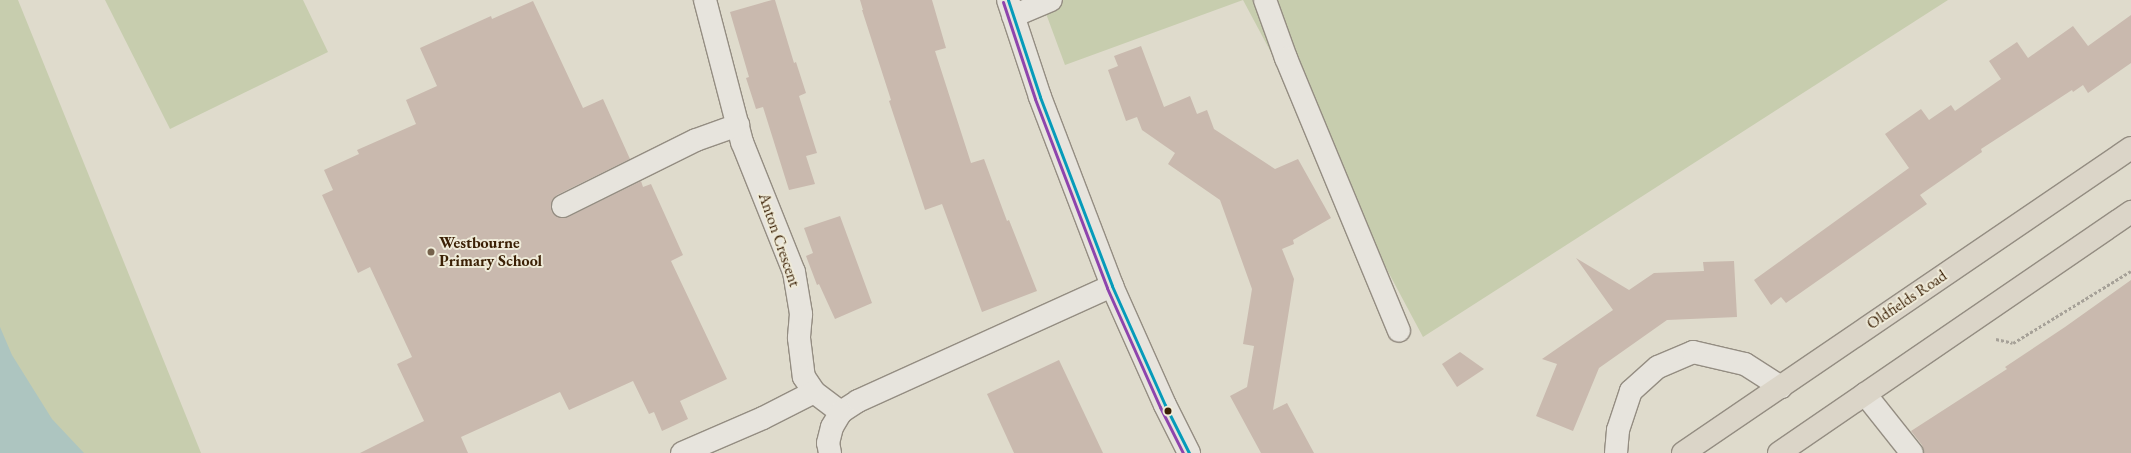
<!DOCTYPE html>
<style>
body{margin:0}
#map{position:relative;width:2131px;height:453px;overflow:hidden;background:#dfdbcc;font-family:"EB Garamond",serif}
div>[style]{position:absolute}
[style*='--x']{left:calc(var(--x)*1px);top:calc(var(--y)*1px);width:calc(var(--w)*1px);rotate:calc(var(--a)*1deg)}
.green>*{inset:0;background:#c7cdae}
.water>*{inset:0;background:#adc5c0}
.building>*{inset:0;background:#c9b9ae}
.path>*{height:2.5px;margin-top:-1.25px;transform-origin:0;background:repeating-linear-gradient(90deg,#a6a198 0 3px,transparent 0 5px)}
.roads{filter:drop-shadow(1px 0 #948d82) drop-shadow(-1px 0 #948d82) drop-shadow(0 1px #948d82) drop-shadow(0 -1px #948d82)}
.minor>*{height:22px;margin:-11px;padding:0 11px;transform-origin:11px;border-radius:11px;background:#e7e4dd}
.highway>*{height:22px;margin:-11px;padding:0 11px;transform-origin:11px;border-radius:11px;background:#dbd5c8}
.bus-1>*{height:3px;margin:-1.5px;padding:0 1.5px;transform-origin:1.5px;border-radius:1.5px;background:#069bba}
.bus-2>*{height:3px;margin:-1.5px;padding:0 1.5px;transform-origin:1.5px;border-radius:1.5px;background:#8e44ad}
.dots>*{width:11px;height:11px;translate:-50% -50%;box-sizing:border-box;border:2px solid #efebd9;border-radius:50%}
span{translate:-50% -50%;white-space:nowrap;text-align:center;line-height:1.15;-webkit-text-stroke:4px #efebd9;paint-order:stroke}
.street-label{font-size:16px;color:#3b2005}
.poi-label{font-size:16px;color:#3b2005;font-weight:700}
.left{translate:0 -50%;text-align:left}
</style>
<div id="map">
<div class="green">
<i style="clip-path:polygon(0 0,18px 0,201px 453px,0 453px)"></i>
<i style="clip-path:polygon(105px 0,303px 0,328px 52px,170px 129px)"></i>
<i style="clip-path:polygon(1041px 0,1948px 0,1423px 337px,1243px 0,1065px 65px)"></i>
</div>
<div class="water">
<i style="clip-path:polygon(0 327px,12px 355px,52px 419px,84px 453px,0 453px)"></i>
</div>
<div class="building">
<i style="clip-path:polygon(772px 0,775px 0,794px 63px,796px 62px,806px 93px,799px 96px,817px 153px,806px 156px,815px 184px,789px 190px,763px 107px,756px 109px,746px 78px,749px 77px,730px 12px)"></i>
<i style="clip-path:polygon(860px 0,932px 0,946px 48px,935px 51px,971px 163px,984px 159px,1007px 221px,1009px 220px,1037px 291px,982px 312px,942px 204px,925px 210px,889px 101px,891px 100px,862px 10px,863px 10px)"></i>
<i style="clip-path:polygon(533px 1px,583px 108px,603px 99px,630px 159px,557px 195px,553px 199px,551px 205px,552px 212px,562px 218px,568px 217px,641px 181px,643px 187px,651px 184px,683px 255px,671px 261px,727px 379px,680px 401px,688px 419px,662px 431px,654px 412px,649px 414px,633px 381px,569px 410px,560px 392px,461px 437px,468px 453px,360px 453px,424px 421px,397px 364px,412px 357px,370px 267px,358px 273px,322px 195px,333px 190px,324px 170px,359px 154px,357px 150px,416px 124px,406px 100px,437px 86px,420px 48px,491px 16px,492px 19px)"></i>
<i style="clip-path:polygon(2131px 15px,2131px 63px,2088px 93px,2083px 85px,2073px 92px,2072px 90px,1981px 149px,1982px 152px,1920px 195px,1927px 204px,1786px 303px,1781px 297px,1771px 305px,1754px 280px,1909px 168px,1885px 134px,1921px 109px,1929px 120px,1951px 105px,1955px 111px,2001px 79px,1989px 61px,2017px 42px,2028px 58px,2073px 26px,2088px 46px)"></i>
<i style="clip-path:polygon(1141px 46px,1164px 107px,1190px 96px,1197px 114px,1207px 110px,1214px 129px,1275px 169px,1298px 159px,1331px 218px,1293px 240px,1294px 244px,1282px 249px,1294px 279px,1273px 410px,1287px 403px,1314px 453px,1261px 453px,1230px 396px,1247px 387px,1254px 346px,1243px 344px,1252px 289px,1220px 200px,1168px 164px,1175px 153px,1142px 130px,1137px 117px,1126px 121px,1108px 70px,1118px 66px,1114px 56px)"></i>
<i style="clip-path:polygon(840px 216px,872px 303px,835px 319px,819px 284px,817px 285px,806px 256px,813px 253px,804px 228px)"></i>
<i style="clip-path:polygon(1576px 258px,1629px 290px,1654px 273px,1704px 271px,1703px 262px,1734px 261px,1737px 317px,1667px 320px,1599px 368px,1573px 431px,1536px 416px,1557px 364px,1542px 359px,1613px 310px)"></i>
<i style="clip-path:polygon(2131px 280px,2131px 453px,1924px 453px,1922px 445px,1911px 431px,2007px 369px,2005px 367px,2065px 327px)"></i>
<i style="clip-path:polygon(1460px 352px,1484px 369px,1457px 387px,1442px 364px)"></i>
<i style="clip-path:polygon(1059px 360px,1103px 453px,1014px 453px,987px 394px)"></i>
</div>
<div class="path">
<i style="--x:1996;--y:339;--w:17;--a:13"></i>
<i style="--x:2013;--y:343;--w:138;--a:-31.4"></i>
</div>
<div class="roads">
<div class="minor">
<i style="--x:705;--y:0;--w:147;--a:75.4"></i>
<i style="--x:742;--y:142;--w:140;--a:68.2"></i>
<i style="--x:794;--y:272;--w:43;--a:80.5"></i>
<i style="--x:801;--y:314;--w:24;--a:95"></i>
<i style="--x:799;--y:338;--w:39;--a:83"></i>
<i style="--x:804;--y:377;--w:18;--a:56"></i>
<i style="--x:814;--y:392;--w:34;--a:37"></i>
<i style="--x:1008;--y:0;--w:102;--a:71.7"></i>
<i style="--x:1040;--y:97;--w:202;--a:69.1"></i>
<i style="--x:1112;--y:286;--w:130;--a:66"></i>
<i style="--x:1165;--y:405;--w:54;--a:63.4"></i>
<i style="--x:1265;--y:0;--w:62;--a:70.1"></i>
<i style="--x:1286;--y:58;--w:295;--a:67.5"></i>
<i style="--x:1013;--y:16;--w:41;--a:-22.8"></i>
<i style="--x:563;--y:206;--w:148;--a:-26.4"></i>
<i style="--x:696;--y:140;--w:45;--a:-19.7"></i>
<i style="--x:1865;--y:394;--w:75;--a:51.5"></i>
<i style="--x:682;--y:453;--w:88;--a:-23.4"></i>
<i style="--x:763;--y:418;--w:57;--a:-27"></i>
<i style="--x:830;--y:453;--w:10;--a:-101"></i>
<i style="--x:828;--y:443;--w:16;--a:-76"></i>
<i style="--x:832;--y:427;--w:17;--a:-59"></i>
<i style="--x:841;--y:412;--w:20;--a:-33"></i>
<i style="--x:858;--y:401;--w:279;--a:-24.4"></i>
<i style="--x:1616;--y:453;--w:23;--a:-85"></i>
<i style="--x:1618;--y:430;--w:41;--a:-71.6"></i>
<i style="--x:1631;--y:391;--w:36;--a:-42"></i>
<i style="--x:1658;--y:367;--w:38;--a:-23"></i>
<i style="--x:1693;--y:352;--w:53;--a:13"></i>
<i style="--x:1745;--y:364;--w:43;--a:32.6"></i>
</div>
<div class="highway">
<i style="--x:1683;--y:453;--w:542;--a:-34.25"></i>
<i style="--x:1779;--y:453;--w:427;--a:-34.4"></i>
</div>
</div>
<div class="bus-1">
<i style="--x:1008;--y:0;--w:102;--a:71.7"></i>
<i style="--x:1040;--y:97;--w:202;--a:69.1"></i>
<i style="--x:1112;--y:286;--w:130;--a:66"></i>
<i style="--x:1165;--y:405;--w:54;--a:63.4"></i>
</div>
<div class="bus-2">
<i style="--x:1003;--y:2;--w:102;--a:71.7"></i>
<i style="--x:1035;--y:99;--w:202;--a:69.1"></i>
<i style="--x:1107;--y:288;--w:130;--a:66"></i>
<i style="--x:1160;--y:407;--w:51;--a:63.4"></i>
</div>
<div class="dots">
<i style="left:431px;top:252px;background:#74614b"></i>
<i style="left:1168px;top:411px;background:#3b2005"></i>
</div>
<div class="street-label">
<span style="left:779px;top:240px;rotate:71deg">Anton Crescent</span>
<span style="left:1907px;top:300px;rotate:-34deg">Oldfields Road</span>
</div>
<div class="poi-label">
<span class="left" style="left:439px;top:252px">Westbourne<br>Primary School</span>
</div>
</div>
